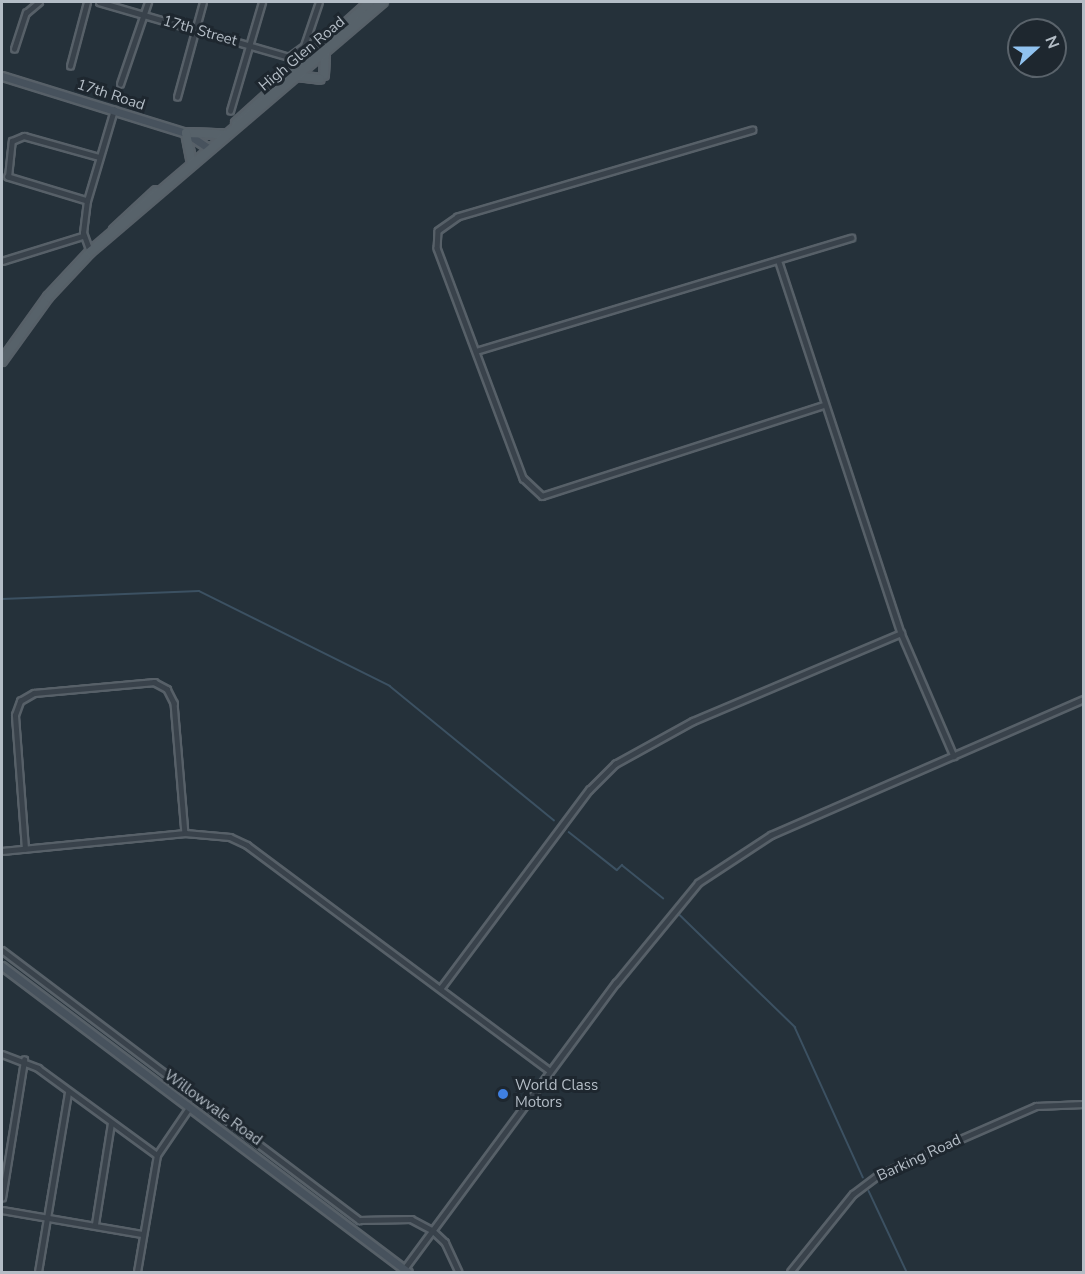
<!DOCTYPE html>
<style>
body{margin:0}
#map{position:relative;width:1085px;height:1274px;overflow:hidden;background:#25313a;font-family:"Nunito Sans",sans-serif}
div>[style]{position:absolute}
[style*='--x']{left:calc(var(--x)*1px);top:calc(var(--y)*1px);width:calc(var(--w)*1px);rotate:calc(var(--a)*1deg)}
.stream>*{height:1.5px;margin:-0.75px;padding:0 0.75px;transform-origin:0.75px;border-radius:0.75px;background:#3c5162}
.roads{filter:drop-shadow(2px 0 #576068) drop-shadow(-2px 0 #576068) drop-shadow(0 2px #576068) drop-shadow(0 -2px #576068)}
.street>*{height:4.5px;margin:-2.25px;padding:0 2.25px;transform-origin:2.25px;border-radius:2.25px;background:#39424b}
.secondary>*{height:7px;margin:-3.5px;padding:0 3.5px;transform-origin:3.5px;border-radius:3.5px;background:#47525d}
.primary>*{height:8px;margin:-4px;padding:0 4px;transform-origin:4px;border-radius:4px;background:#57626a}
.dots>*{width:16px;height:16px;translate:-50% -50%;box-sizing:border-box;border:3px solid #1e272f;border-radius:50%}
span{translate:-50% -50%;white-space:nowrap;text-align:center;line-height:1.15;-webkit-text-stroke:6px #1e272f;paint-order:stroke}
.street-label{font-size:15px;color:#b4bdc6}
.poi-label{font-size:15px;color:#b4bdc6}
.left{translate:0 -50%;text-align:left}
.frame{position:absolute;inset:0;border:3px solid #b4bdc6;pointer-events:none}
.north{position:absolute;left:1007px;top:18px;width:60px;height:60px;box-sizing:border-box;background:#1e272f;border:2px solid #5a636b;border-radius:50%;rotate:69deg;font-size:16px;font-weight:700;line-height:24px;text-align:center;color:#b4bdc6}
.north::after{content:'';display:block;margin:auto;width:21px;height:27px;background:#90c2ef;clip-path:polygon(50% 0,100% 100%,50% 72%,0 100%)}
</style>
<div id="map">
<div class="stream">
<i style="--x:2;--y:599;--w:197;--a:-2.3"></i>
<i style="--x:199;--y:591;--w:213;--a:26.4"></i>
<i style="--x:390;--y:686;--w:212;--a:39.3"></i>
<i style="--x:569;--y:832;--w:61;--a:38.4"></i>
<i style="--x:617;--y:870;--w:7;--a:-45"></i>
<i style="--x:622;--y:865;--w:53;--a:38.8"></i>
<i style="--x:680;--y:915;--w:161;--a:44.2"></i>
<i style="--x:795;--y:1027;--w:165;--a:65.6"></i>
<i style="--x:869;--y:1191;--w:89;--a:64.9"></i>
</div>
<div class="roads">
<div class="street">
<i style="--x:99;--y:2;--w:198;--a:16.1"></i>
<i style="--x:289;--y:57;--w:12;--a:48"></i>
<i style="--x:14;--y:49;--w:38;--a:-72"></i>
<i style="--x:26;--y:13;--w:17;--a:-40"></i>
<i style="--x:289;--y:57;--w:19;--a:-36"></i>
<i style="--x:304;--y:46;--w:46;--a:-71.2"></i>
<i style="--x:70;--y:66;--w:66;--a:-75.1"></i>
<i style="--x:120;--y:84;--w:87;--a:-71.1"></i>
<i style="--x:177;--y:97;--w:98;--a:-74.7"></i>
<i style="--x:230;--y:111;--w:114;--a:-73.6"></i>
<i style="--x:753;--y:130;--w:308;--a:163.6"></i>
<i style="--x:458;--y:217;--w:24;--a:145"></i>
<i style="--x:438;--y:231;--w:17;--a:93"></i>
<i style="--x:437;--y:248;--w:246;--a:69.5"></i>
<i style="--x:523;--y:478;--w:26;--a:43"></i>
<i style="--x:542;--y:496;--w:296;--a:-17.9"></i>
<i style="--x:87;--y:201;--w:83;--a:-163.1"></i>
<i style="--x:8;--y:177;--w:36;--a:-84"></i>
<i style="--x:12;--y:141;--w:13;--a:-23"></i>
<i style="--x:24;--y:136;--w:78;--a:15.6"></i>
<i style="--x:90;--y:252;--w:20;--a:-110"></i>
<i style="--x:83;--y:233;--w:32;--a:-83"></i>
<i style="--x:87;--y:201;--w:95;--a:-73.5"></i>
<i style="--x:2;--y:261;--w:85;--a:-17.2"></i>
<i style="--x:779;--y:262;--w:391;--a:71.8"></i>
<i style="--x:901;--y:633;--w:134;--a:66.7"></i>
<i style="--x:476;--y:351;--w:392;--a:-16.8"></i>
<i style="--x:25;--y:849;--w:134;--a:-94.3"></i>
<i style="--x:15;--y:715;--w:15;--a:-70"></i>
<i style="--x:20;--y:701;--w:16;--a:-30"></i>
<i style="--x:34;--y:693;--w:121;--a:-5.2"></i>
<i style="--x:154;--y:682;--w:15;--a:28"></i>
<i style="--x:167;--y:689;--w:16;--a:63"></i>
<i style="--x:174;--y:703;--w:130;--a:85.2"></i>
<i style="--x:2;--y:851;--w:184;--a:-5.6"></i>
<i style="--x:185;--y:833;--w:45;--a:5.1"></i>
<i style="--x:230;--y:837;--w:19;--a:25"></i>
<i style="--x:247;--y:845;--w:378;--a:36.7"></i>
<i style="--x:2;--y:950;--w:448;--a:37.1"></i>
<i style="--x:359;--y:1220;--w:52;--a:-1.1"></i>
<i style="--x:411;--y:1219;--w:24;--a:28"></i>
<i style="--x:432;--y:1230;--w:18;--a:43"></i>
<i style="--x:445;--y:1242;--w:33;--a:65"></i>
<i style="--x:440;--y:989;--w:249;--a:-53.2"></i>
<i style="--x:589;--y:790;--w:37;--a:-45"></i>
<i style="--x:615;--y:764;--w:89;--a:-28.9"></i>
<i style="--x:693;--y:721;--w:226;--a:-22.9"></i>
<i style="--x:2;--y:1054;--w:39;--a:21"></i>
<i style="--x:38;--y:1068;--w:147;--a:36.2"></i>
<i style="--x:2;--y:1198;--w:140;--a:-80.9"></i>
<i style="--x:2;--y:1210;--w:143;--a:9.7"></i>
<i style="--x:95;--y:1224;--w:102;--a:-81"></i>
<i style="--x:404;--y:1269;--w:356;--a:-53.5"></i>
<i style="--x:616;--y:983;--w:129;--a:-50.6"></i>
<i style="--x:698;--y:883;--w:87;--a:-33.3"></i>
<i style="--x:771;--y:835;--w:341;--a:-23.5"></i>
<i style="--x:38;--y:1272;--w:182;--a:-80.5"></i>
<i style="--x:137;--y:1272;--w:119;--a:-80.3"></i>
<i style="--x:157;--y:1155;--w:57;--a:-55.8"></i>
<i style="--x:790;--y:1272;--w:100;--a:-51.1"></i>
<i style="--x:853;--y:1194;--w:31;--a:-37"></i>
<i style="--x:878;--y:1175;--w:172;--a:-23.6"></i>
<i style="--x:1036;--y:1106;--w:48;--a:-2.4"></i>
</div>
<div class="secondary">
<i style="--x:2;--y:76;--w:193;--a:17.2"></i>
<i style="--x:186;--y:133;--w:27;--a:34"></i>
<i style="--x:2;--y:966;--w:508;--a:37.01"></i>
</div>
<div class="primary">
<i style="--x:324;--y:75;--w:21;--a:-87"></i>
<i style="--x:297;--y:76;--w:23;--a:7"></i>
<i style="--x:236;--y:123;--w:181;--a:-42.1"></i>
<i style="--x:186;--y:133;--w:37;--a:2"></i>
<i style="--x:186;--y:133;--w:31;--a:79"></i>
<i style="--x:114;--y:230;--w:57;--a:-42.9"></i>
<i style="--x:2;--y:361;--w:79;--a:-54.3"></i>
<i style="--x:48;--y:297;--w:62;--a:-47"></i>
<i style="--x:90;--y:252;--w:385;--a:-40.5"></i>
</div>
</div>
<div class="dots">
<i style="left:503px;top:1094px;background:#3f7fe0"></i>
</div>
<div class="street-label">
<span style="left:200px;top:31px;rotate:16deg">17th Street</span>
<span style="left:302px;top:54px;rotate:-40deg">High Glen Road</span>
<span style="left:111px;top:95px;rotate:18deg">17th Road</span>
<span style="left:213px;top:1108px;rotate:36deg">Willowvale Road</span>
<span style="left:919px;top:1158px;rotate:-25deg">Barking Road</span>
</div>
<div class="poi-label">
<span class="left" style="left:515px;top:1094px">World Class<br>Motors</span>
</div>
<div class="frame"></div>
<div class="north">N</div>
</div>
